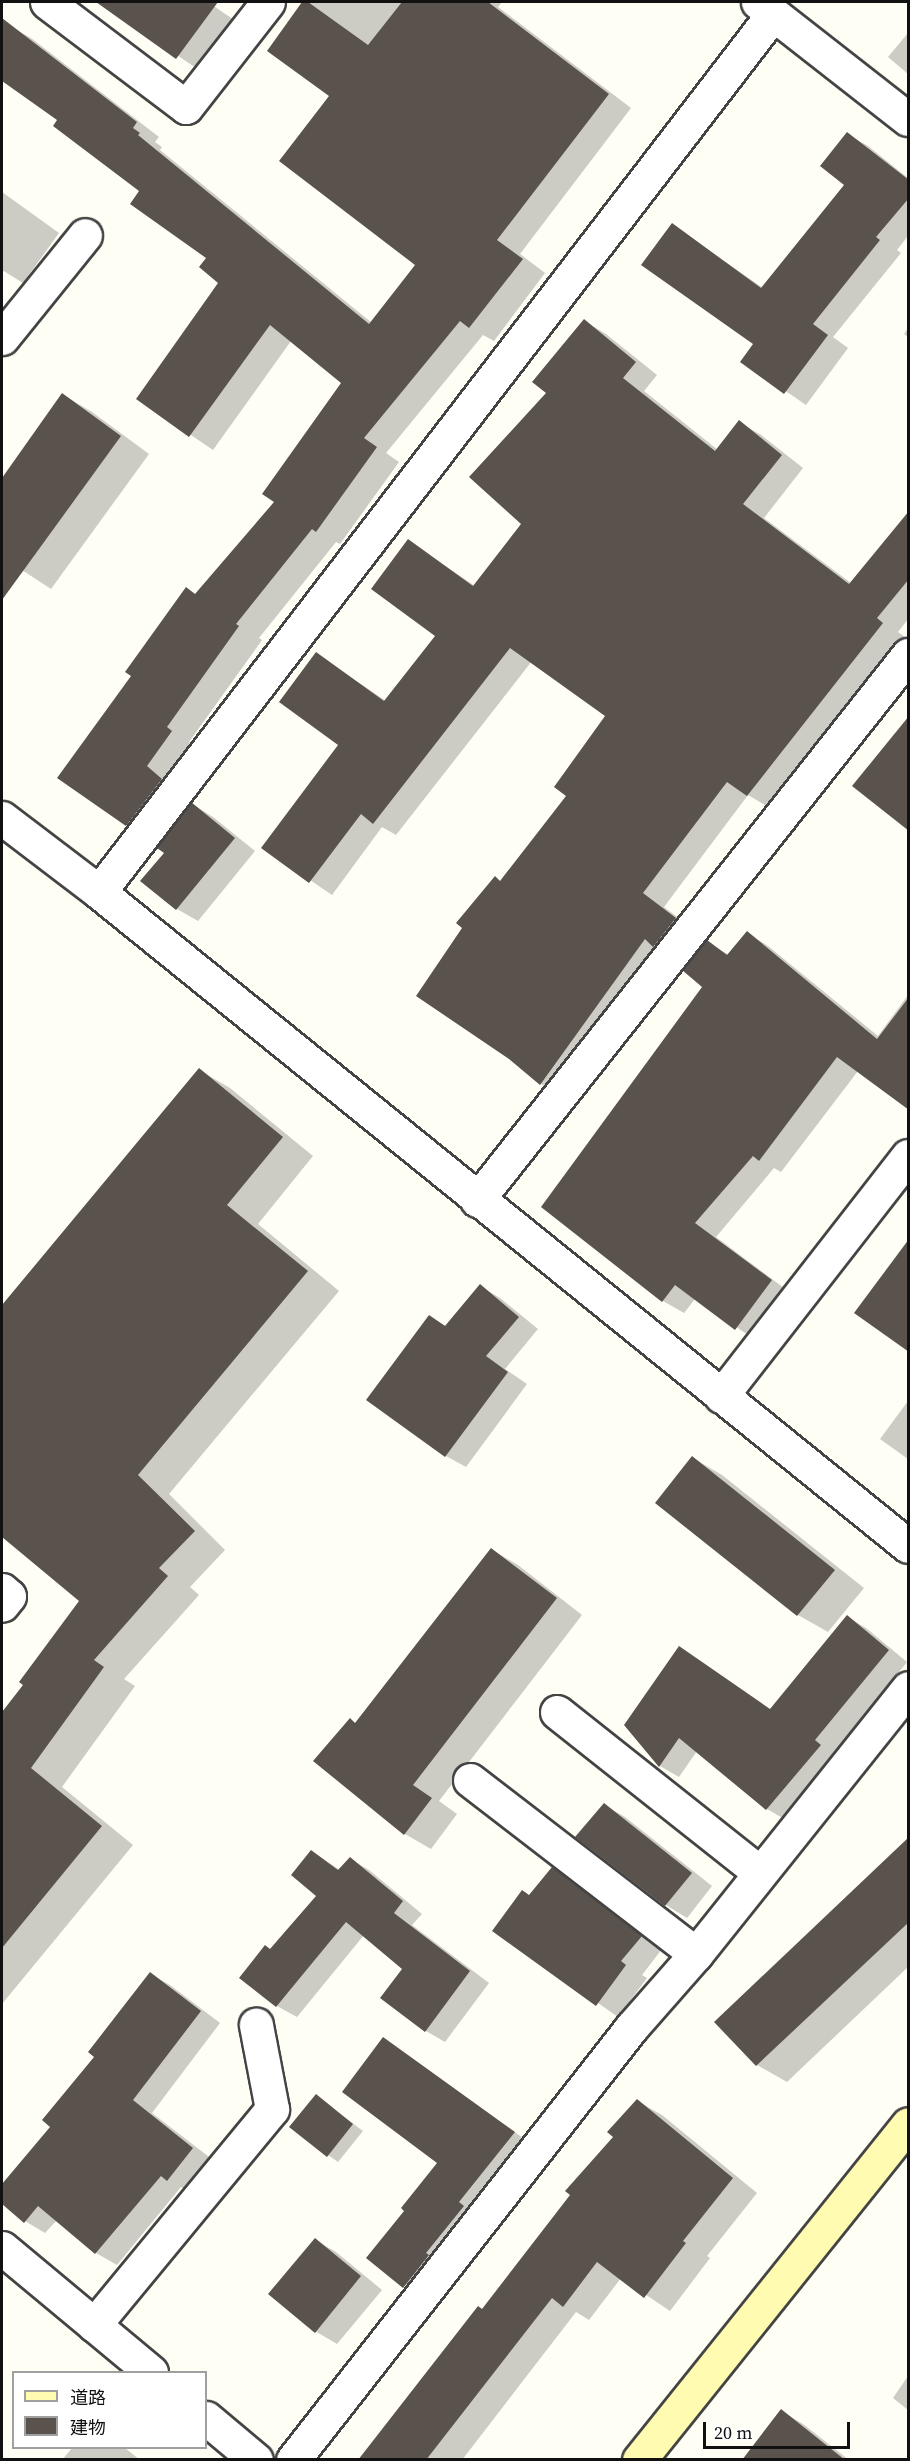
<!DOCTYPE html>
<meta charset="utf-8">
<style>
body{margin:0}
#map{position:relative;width:910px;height:2461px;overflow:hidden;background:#fffef5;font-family:"Source Serif 4","Noto Sans JP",serif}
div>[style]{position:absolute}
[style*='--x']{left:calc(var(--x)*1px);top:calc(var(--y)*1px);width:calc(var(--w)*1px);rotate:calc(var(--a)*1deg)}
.shadow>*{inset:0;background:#0003}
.building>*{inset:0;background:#5a534d}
.roads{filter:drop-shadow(2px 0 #444) drop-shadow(-2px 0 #444) drop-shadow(0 2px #444) drop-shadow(0 -2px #444)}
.street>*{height:33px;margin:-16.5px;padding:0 16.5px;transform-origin:16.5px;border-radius:16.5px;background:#fff}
.secondary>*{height:33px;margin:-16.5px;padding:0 16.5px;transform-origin:16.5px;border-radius:16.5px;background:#fffbb0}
span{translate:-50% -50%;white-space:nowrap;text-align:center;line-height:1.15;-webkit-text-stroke:6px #fff;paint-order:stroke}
.frame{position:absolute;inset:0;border:3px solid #111;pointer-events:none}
.legend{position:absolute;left:12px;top:2371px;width:195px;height:78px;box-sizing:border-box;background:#fff;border:2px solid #a0a0a0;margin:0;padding:8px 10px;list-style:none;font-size:18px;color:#111}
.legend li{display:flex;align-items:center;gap:12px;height:30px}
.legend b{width:30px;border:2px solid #a0a0a0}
.scale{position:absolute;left:703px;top:2422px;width:147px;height:27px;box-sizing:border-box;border:3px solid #111;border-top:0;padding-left:8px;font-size:18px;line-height:21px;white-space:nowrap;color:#111;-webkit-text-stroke:4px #fff;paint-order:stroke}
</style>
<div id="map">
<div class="shadow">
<i style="clip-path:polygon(99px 2px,208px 2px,234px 20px,199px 70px)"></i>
<i style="clip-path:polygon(304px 2px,502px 2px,498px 7px,631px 108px,520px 254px,545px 273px,494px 341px,483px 335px,386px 453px,399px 462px,340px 544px,336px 542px,259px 638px,262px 640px,189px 742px,194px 746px,150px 838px,127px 825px,196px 595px,276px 502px,343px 383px,291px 341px,213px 450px,138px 399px,220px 283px,208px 258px,141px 191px,59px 120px,2px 80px,2px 25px,5px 28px,7px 25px,31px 38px,159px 137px,155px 142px,162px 147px,160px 150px,372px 323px,417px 264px,331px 96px,269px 51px)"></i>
<i style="clip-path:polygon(908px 33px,908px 74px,888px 57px)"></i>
<i style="clip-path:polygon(847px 134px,868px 146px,908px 178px,908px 236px,897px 250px,901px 253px,833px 337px,848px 348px,806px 405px,742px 361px,755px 344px,672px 225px,763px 288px,846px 185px)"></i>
<i style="clip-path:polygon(2px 192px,59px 233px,23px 283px,2px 270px)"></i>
<i style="clip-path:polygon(584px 321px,606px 334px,657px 375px,644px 391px,718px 450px,739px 422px,761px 435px,803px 468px,764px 518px,851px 583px,908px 513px,908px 619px,898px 632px,905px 637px,770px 808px,748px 795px,664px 907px,697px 932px,563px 1097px,541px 1084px,510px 1058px,464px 928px,495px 878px,501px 882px,568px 796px,608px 716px,532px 661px,396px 835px,382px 827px,332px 895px,263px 848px,340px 745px,316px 654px,386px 701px,437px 635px,408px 541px,475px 586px,523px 524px,548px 393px)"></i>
<i style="clip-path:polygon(908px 328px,908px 337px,904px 334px)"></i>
<i style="clip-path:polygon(63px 395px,92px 412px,149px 454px,51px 589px,2px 557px,2px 480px)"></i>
<i style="clip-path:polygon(192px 804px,213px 817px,255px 851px,198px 921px,177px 909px)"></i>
<i style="clip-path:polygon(747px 933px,768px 946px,878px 1036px,908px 995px,908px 1107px,858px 1071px,781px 1172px,774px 1168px,716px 1237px,792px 1294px,757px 1341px,695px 1299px,684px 1313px,663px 1301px,704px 986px,707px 942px,729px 955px)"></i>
<i style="clip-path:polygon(199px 1070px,230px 1088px,313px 1156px,258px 1224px,339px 1291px,169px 1494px,225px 1550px,190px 1587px,199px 1595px,124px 1679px,135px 1686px,62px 1787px,133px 1845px,2px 2004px,2px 1714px,25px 1685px,81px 1600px,2px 1535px,2px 1307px)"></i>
<i style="clip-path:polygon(480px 1286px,500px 1298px,538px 1329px,505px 1369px,527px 1384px,466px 1467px,446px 1456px,430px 1317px,446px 1326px)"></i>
<i style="clip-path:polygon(908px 1401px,908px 1459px,880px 1439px)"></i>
<i style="clip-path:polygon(693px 1458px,722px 1475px,864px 1588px,828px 1632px,798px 1615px,657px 1503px)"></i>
<i style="clip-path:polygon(492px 1550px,518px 1565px,582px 1615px,439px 1801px,457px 1814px,431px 1849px,405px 1834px,350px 1720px,357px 1724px)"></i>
<i style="clip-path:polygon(847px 1617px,866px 1628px,907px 1662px,834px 1752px,840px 1757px,786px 1820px,767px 1809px,697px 1751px,679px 1777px,660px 1766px,680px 1648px,771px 1710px)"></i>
<i style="clip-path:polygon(604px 1805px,625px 1817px,712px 1886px,687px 1918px,666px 1905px,578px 1837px)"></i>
<i style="clip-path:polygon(908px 1840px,908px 1967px,787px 2082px,757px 2065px,716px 2022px)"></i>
<i style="clip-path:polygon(312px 1852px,340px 1870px,350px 1859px,369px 1870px,422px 1914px,412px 1925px,489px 1983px,445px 2042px,426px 2031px,404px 1969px,364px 1935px,297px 2017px,277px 2006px,241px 1978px,271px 1951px,318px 1896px)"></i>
<i style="clip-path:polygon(552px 1869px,573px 1881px,662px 1949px,642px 1975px,647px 1978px,618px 2017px,494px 1930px,530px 1896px)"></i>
<i style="clip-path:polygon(150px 1974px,170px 1985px,220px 2023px,152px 2113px,213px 2160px,188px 2191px,181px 2187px,117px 2265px,96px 2253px,57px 2220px,45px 2233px,25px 2221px,2px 2202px,2px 2187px,52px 2127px)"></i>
<i style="clip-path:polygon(384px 2039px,530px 2143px,420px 2296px,368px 2258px,407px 2211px,440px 2163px)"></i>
<i style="clip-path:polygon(316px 2096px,363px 2131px,338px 2162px,328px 2155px)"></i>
<i style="clip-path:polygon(637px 2101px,662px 2115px,757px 2193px,707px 2256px,710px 2258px,670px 2311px,621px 2278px,589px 2320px,576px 2312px,462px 2460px,360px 2460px,483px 2310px,615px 2137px)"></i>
<i style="clip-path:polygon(315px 2240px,336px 2252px,382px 2290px,337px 2344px,315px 2331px)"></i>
<i style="clip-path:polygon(908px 2376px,908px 2410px,893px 2398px)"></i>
<i style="clip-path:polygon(781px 2411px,803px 2424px,849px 2460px,751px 2460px)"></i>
<i style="clip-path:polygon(72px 2448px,125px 2448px,140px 2460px,62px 2460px)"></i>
</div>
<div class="building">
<i style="clip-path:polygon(96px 2px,218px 2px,176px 59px)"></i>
<i style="clip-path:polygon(302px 2px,308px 2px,368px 45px,402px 2px,488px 2px,609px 94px,497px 240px,523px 259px,469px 328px,460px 321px,364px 438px,377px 447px,316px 532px,312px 529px,236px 624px,239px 626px,167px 727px,172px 731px,147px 766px,162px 779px,126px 826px,57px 778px,131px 676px,125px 672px,186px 587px,195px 594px,274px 502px,262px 494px,341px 383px,270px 325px,189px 437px,136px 399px,218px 283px,199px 267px,206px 258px,130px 204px,139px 191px,53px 126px,57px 120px,2px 81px,2px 18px,137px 122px,133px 128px,140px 133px,138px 135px,369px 324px,415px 265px,279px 161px,329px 96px,267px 51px)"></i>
<i style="clip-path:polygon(847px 132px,909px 180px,909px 198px,876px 237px,880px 240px,813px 324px,828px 335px,784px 394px,740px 362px,753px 344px,641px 265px,672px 223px,761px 288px,844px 185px,820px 166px)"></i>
<i style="clip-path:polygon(584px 319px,636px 362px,623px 378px,715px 451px,739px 420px,782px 455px,743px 504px,849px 584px,909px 511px,909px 579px,877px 618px,883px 623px,747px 796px,727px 782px,643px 893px,676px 918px,653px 947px,645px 939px,540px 1085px,509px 1059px,416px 996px,462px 928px,456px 923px,495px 876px,500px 881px,566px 796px,554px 787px,605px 716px,510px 648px,373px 824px,361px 814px,309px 883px,261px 848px,338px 745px,279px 702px,316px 652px,384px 701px,435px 636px,371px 589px,408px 539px,473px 586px,521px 524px,469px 477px,546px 393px,532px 382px)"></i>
<i style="clip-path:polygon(62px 393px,121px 436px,2px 600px,2px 478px)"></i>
<i style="clip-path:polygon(909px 716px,909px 831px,852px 786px)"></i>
<i style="clip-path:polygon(191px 802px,235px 838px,176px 910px,140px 881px,164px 853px,157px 848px)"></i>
<i style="clip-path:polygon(747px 931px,877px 1039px,909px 997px,909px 1110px,837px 1057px,759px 1161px,753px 1156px,695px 1223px,772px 1280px,735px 1330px,675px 1285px,662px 1302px,541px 1207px,702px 987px,682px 970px,707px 940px,727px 955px)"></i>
<i style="clip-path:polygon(199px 1068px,283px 1137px,227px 1205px,308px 1271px,138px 1475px,195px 1531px,159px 1568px,168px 1576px,94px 1660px,104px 1667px,31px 1768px,102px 1826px,2px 1948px,2px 1712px,23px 1685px,19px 1682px,79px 1601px,2px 1537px,2px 1305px)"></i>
<i style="clip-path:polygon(909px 1239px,909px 1352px,854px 1313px)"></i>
<i style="clip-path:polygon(480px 1284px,519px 1317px,486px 1356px,508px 1372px,445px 1457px,366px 1400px,429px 1315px,445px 1326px)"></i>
<i style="clip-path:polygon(692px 1456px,835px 1570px,797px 1616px,655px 1503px)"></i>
<i style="clip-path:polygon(491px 1548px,557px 1598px,413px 1785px,432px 1798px,404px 1835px,313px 1761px,350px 1718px,355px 1723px)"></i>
<i style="clip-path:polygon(847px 1615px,889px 1650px,815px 1740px,821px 1745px,766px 1810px,679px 1738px,659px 1767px,624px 1725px,679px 1646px,770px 1709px)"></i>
<i style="clip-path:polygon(604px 1803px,692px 1873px,665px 1906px,575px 1837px)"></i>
<i style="clip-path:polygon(909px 1837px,909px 1922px,756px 2066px,714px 2022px)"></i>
<i style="clip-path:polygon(311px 1850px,338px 1870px,350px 1857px,403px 1901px,394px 1913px,470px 1971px,425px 2032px,380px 1998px,402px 1969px,346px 1922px,276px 2007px,239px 1978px,265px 1945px,270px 1949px,316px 1896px,291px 1875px)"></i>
<i style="clip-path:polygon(552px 1867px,642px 1936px,621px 1961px,626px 1965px,596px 2006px,492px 1931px,522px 1890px,529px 1895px)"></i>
<i style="clip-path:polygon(150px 1972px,201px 2011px,133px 2100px,193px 2148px,167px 2181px,161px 2176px,95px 2254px,38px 2206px,24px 2223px,2px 2204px,2px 2184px,50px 2127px,42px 2120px,94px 2057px,88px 2052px)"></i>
<i style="clip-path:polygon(383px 2037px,515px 2132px,459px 2202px,464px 2206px,426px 2253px,429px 2255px,403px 2288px,366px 2258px,404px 2211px,401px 2208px,437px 2163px,342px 2092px)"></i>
<i style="clip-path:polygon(316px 2094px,353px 2124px,327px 2157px,289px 2127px)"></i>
<i style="clip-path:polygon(637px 2099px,733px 2178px,683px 2241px,686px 2243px,644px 2298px,597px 2262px,563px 2307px,552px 2298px,426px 2460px,358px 2460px,478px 2306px,482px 2309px,570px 2195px,565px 2191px,613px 2137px,607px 2132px)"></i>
<i style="clip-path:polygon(315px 2238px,361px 2276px,315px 2333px,268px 2294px)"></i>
<i style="clip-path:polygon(781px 2409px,845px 2460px,742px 2460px)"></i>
</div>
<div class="roads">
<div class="street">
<i style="--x:47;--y:2;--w:174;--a:37.1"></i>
<i style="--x:186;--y:107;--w:133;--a:-52"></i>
<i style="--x:758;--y:2;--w:190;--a:38"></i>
<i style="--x:2;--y:338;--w:132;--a:-51.1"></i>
<i style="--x:2;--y:818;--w:122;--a:37.3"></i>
<i style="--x:99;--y:892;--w:1040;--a:38.95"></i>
<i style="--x:99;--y:892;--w:1107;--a:-52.49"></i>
<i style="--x:477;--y:1200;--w:695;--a:-51.66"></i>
<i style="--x:721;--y:1396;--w:304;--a:-52.1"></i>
<i style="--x:2;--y:1590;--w:9;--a:41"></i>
<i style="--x:9;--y:1596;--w:11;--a:128"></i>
<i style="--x:557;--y:1712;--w:259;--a:38.4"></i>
<i style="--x:470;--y:1780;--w:285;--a:37.6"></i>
<i style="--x:2;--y:2248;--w:194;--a:39.8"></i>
<i style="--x:94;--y:2325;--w:280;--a:-50.5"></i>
<i style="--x:272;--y:2109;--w:86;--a:-100.8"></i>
<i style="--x:206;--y:2418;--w:65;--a:40"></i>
<i style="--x:293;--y:2460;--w:549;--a:-51.96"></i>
<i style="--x:631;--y:2028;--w:98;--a:-48.7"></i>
<i style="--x:696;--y:1954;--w:340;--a:-51.4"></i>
</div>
<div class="secondary">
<i style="--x:639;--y:2460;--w:430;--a:-51.3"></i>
</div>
</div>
<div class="frame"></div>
<ul class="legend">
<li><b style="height:8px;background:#fffbb0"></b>道路</li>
<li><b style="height:16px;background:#5a534d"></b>建物</li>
</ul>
<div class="scale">20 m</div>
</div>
